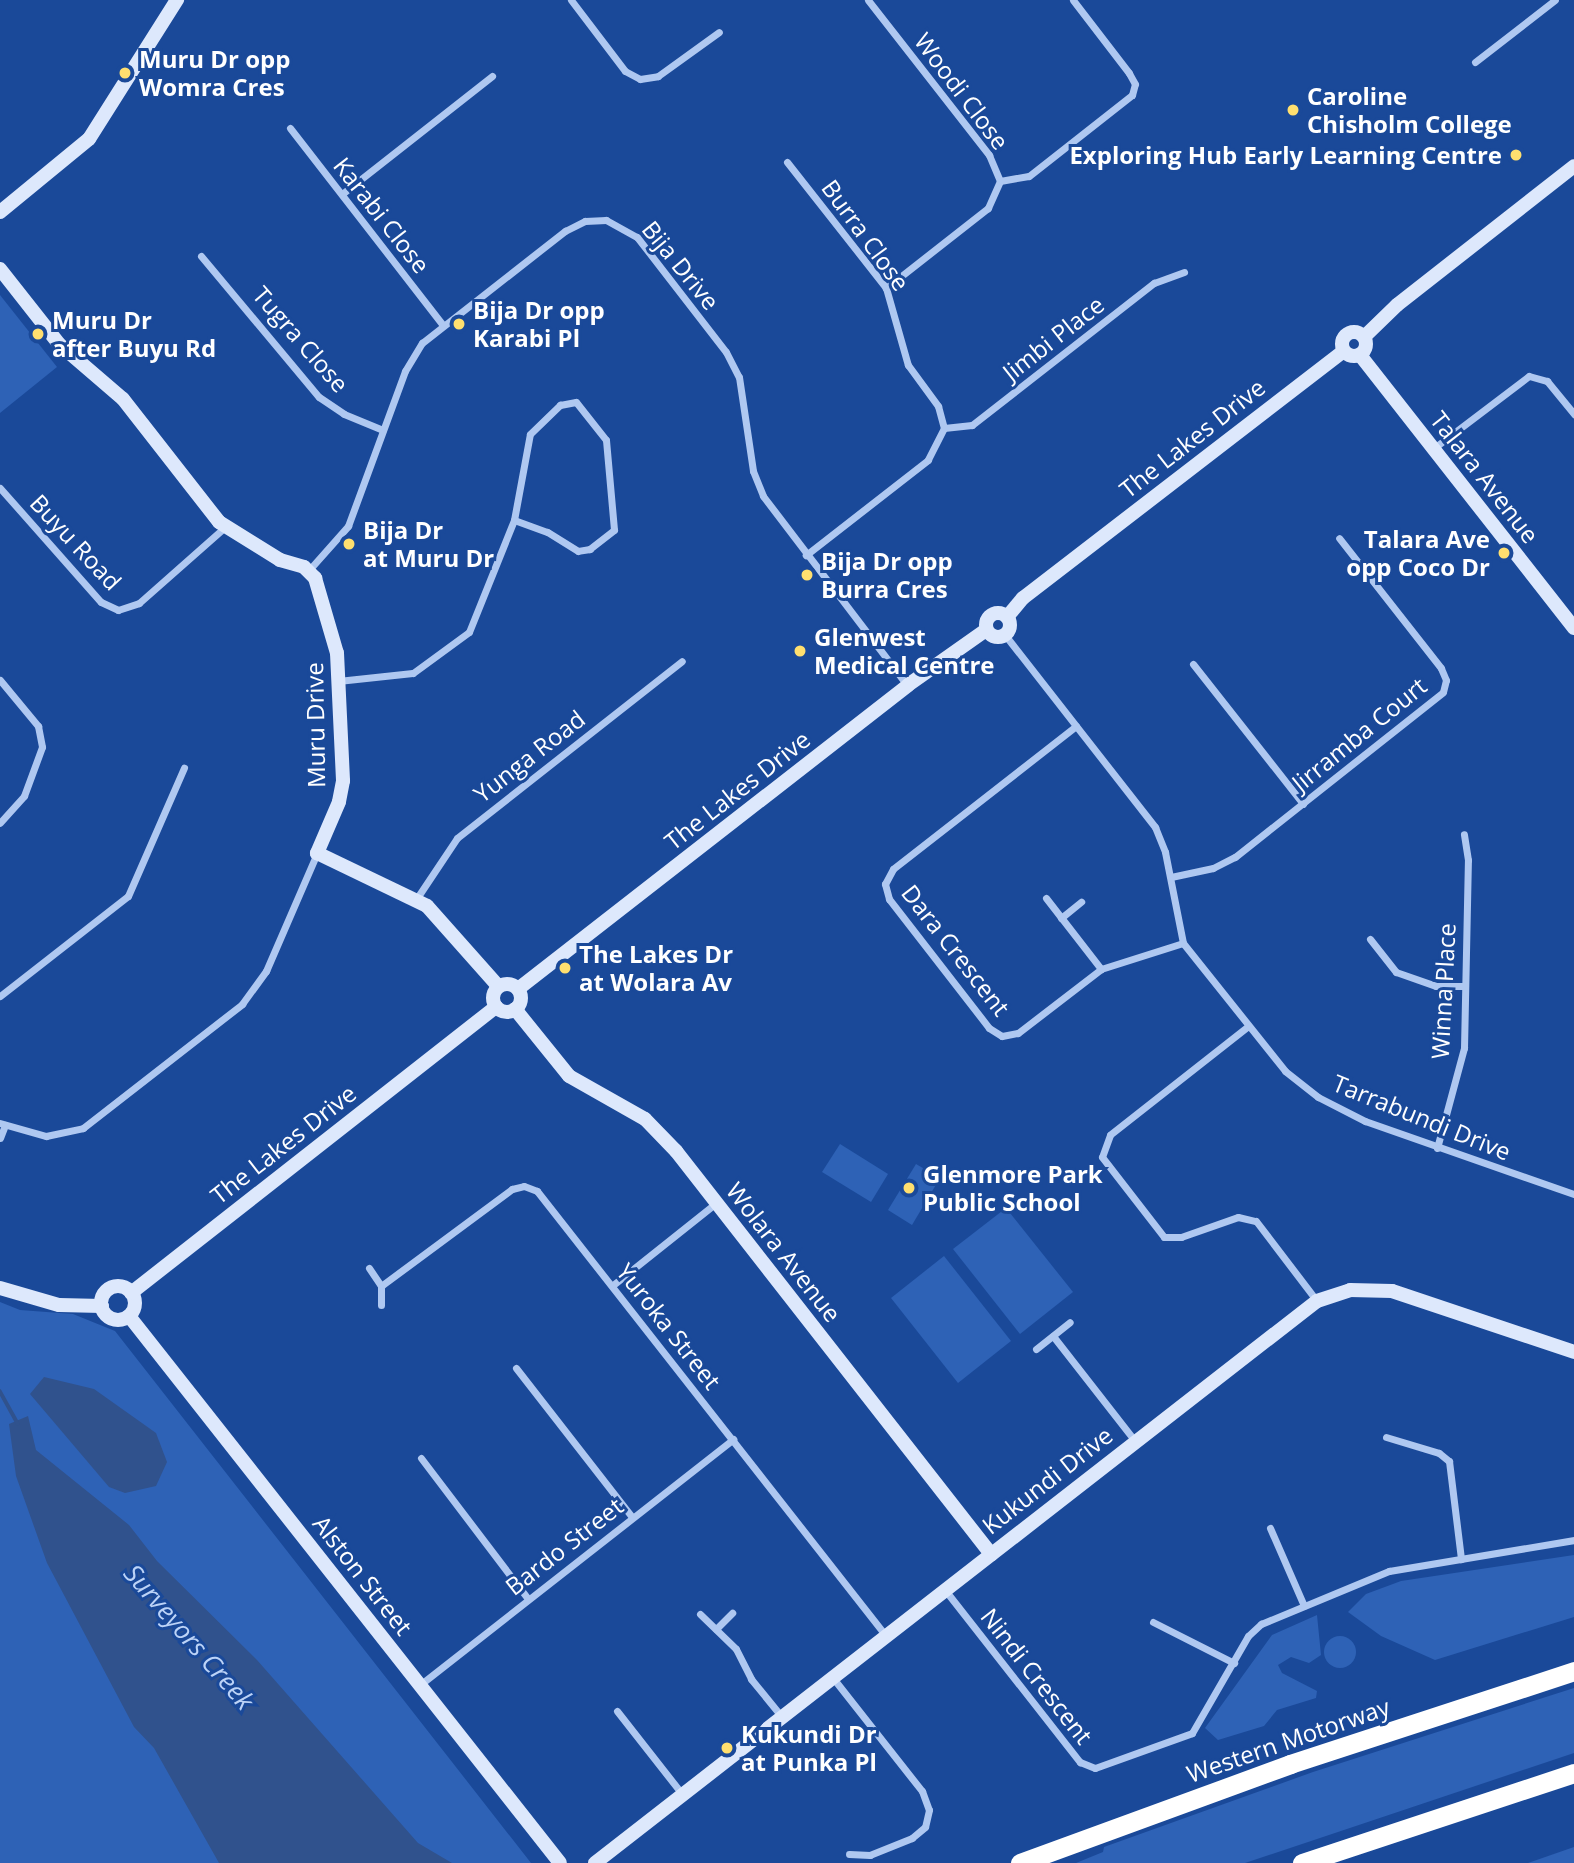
<!DOCTYPE html>
<style>
body{margin:0}
#map{position:relative;width:1574px;height:1863px;overflow:hidden;background:#1a4999;font-family:"Open Sans",sans-serif}
div>[style]{position:absolute}
[style*='--x']{left:calc(var(--x)*1px);top:calc(var(--y)*1px);width:calc(var(--w)*1px);rotate:calc(var(--a)*1deg)}
.green>*{inset:0;background:#2e62b6}
.round{border-radius:50%}
.water>*{inset:0;background:#30528d}
.stream>*{height:3.5px;margin:-1.75px;padding:0 1.75px;transform-origin:1.75px;border-radius:1.75px;background:#30528d}
.street>*{height:7px;margin:-3.5px;padding:0 3.5px;transform-origin:3.5px;border-radius:3.5px;background:#afc8f1}
.secondary>*{height:14px;margin:-7px;padding:0 7px;transform-origin:7px;border-radius:7px;background:#dde8fc}
.secondary>.ring{margin:-7px;padding:0;box-sizing:content-box;background:none;border:14px solid #dde8fc;border-radius:50%}
.highway>*{height:19px;margin:-9.5px;padding:0 9.5px;transform-origin:9.5px;border-radius:9.5px;background:#fff}
.dots>*{width:19px;height:19px;translate:-50% -50%;box-sizing:border-box;border:4px solid #1a4999;border-radius:50%}
span{translate:-50% -50%;white-space:nowrap;text-align:center;line-height:1.15;-webkit-text-stroke:6px #1a4999;paint-order:stroke}
.poi-label{font-size:24px;color:#fff;font-weight:700}
.left{translate:0 -50%;text-align:left}
.right{translate:-100% -50%;text-align:right}
.street-label{font-size:24px;color:#fff}
.water-label{font-size:26px;color:#bcd3f7;font-style:italic}
</style>
<div id="map">
<div class="green">
<i style="clip-path:polygon(0 295px,57px 367px,0 413px)"></i>
<i style="clip-path:polygon(840px 1144px,888px 1174px,871px 1202px,822px 1172px)"></i>
<i style="clip-path:polygon(916px 1164px,940px 1178px,912px 1225px,888px 1210px)"></i>
<i style="clip-path:polygon(1006px 1208px,1073px 1292px,1020px 1334px,953px 1249px)"></i>
<i style="clip-path:polygon(944px 1256px,1011px 1341px,958px 1383px,891px 1298px)"></i>
<i style="clip-path:polygon(0 1302px,20px 1310px,73px 1314px,115px 1331px,531px 1863px,0 1863px)"></i>
<i style="clip-path:polygon(1574px 1555px,1574px 1617px,1435px 1660px,1381px 1636px,1348px 1612px,1366px 1594px,1401px 1581px)"></i>
<i style="clip-path:polygon(1317px 1615px,1321px 1655px,1309px 1663px,1291px 1657px,1278px 1665px,1282px 1673px,1317px 1691px,1316px 1698px,1277px 1710px,1264px 1726px,1218px 1740px,1205px 1728px,1272px 1635px)"></i>
<i class="round" style="left:1324px;top:1636px;width:32px;height:32px"></i>
<i style="clip-path:polygon(1574px 1688px,1574px 1753px,1245px 1863px,1076px 1863px,1103px 1852px,1104px 1847px,1313px 1772px)"></i>
<i style="clip-path:polygon(1574px 1847px,1574px 1863px,1528px 1863px)"></i>
</div>
<div class="water">
<i style="clip-path:polygon(44px 1377px,94px 1389px,156px 1433px,167px 1462px,156px 1486px,125px 1493px,109px 1487px,30px 1394px)"></i>
<i style="clip-path:polygon(28px 1416px,36px 1450px,129px 1525px,157px 1561px,257px 1660px,418px 1843px,452px 1863px,219px 1863px,154px 1748px,134px 1727px,47px 1563px,16px 1476px,9px 1424px)"></i>
</div>
<div class="stream">
<i style="--x:0;--y:1391;--w:37;--a:61"></i>
</div>
<div class="street">
<i style="--x:571;--y:0;--w:89;--a:52.7"></i>
<i style="--x:625;--y:71;--w:17;--a:28"></i>
<i style="--x:640;--y:79;--w:18;--a:-9"></i>
<i style="--x:658;--y:76;--w:75;--a:-35.8"></i>
<i style="--x:868;--y:0;--w:197;--a:52"></i>
<i style="--x:989;--y:155;--w:28;--a:67"></i>
<i style="--x:1000;--y:181;--w:30;--a:114"></i>
<i style="--x:988;--y:208;--w:130;--a:141.9"></i>
<i style="--x:1475;--y:62;--w:101;--a:-37.8"></i>
<i style="--x:290;--y:128;--w:249;--a:52.2"></i>
<i style="--x:787;--y:162;--w:160;--a:51.8"></i>
<i style="--x:886;--y:288;--w:80;--a:74.1"></i>
<i style="--x:908;--y:365;--w:51;--a:53.8"></i>
<i style="--x:938;--y:406;--w:23;--a:75"></i>
<i style="--x:944;--y:428;--w:36;--a:117"></i>
<i style="--x:928;--y:460;--w:155;--a:142.1"></i>
<i style="--x:1000;--y:181;--w:29;--a:-10"></i>
<i style="--x:1029;--y:176;--w:131;--a:-38.2"></i>
<i style="--x:1132;--y:95;--w:11;--a:-75"></i>
<i style="--x:1135;--y:84;--w:13;--a:-119"></i>
<i style="--x:1129;--y:73;--w:92;--a:-127.5"></i>
<i style="--x:342;--y:194;--w:191;--a:-38.2"></i>
<i style="--x:201;--y:256;--w:184;--a:50.1"></i>
<i style="--x:319;--y:397;--w:30;--a:34"></i>
<i style="--x:344;--y:414;--w:42;--a:22.3"></i>
<i style="--x:944;--y:428;--w:28;--a:-6"></i>
<i style="--x:972;--y:425;--w:231;--a:-38"></i>
<i style="--x:1154;--y:283;--w:32;--a:-20"></i>
<i style="--x:1434;--y:448;--w:119;--a:-37.2"></i>
<i style="--x:1529;--y:376;--w:19;--a:16"></i>
<i style="--x:1547;--y:381;--w:43;--a:50.7"></i>
<i style="--x:0;--y:488;--w:152;--a:48.5"></i>
<i style="--x:101;--y:602;--w:19;--a:25"></i>
<i style="--x:118;--y:610;--w:22;--a:-18"></i>
<i style="--x:139;--y:603;--w:115;--a:-41.5"></i>
<i style="--x:309;--y:570;--w:59;--a:-48.4"></i>
<i style="--x:348;--y:526;--w:165;--a:-69.8"></i>
<i style="--x:405;--y:371;--w:33;--a:-59"></i>
<i style="--x:422;--y:343;--w:182;--a:-38.1"></i>
<i style="--x:565;--y:231;--w:22;--a:-27"></i>
<i style="--x:585;--y:221;--w:21;--a:-3"></i>
<i style="--x:606;--y:220;--w:35;--a:29"></i>
<i style="--x:637;--y:237;--w:145;--a:52.3"></i>
<i style="--x:726;--y:352;--w:28;--a:63"></i>
<i style="--x:739;--y:377;--w:95;--a:81.5"></i>
<i style="--x:753;--y:471;--w:27;--a:68"></i>
<i style="--x:763;--y:496;--w:238;--a:52.7"></i>
<i style="--x:1005;--y:635;--w:244;--a:52"></i>
<i style="--x:1155;--y:827;--w:27;--a:68"></i>
<i style="--x:1165;--y:852;--w:93;--a:78.8"></i>
<i style="--x:1183;--y:943;--w:164;--a:51.4"></i>
<i style="--x:1285;--y:1071;--w:42;--a:38.2"></i>
<i style="--x:1318;--y:1097;--w:53;--a:27.1"></i>
<i style="--x:1365;--y:1121;--w:221;--a:19.3"></i>
<i style="--x:1193;--y:664;--w:178;--a:51.8"></i>
<i style="--x:0;--y:680;--w:60;--a:50.4"></i>
<i style="--x:38;--y:726;--w:21;--a:79"></i>
<i style="--x:42;--y:747;--w:52;--a:110.2"></i>
<i style="--x:24;--y:796;--w:36;--a:132"></i>
<i style="--x:338;--y:681;--w:75;--a:-6.1"></i>
<i style="--x:413;--y:673;--w:69;--a:-36.2"></i>
<i style="--x:469;--y:632;--w:121;--a:-68.1"></i>
<i style="--x:514;--y:520;--w:87;--a:-79.5"></i>
<i style="--x:530;--y:434;--w:42;--a:-44"></i>
<i style="--x:560;--y:405;--w:16;--a:-11"></i>
<i style="--x:576;--y:402;--w:48;--a:51.7"></i>
<i style="--x:606;--y:440;--w:90;--a:84.9"></i>
<i style="--x:614;--y:530;--w:31;--a:142"></i>
<i style="--x:590;--y:549;--w:12;--a:171"></i>
<i style="--x:578;--y:551;--w:36;--a:-148"></i>
<i style="--x:547;--y:532;--w:35;--a:-160"></i>
<i style="--x:1076;--y:726;--w:232;--a:142"></i>
<i style="--x:893;--y:869;--w:17;--a:118"></i>
<i style="--x:885;--y:884;--w:16;--a:75"></i>
<i style="--x:889;--y:899;--w:163;--a:52.2"></i>
<i style="--x:989;--y:1028;--w:15;--a:32"></i>
<i style="--x:1002;--y:1036;--w:16;--a:-11"></i>
<i style="--x:1018;--y:1033;--w:105;--a:-37.6"></i>
<i style="--x:1101;--y:969;--w:86;--a:-17.6"></i>
<i style="--x:1171;--y:877;--w:43;--a:-12.1"></i>
<i style="--x:1213;--y:868;--w:25;--a:-27"></i>
<i style="--x:1235;--y:857;--w:265;--a:-38.4"></i>
<i style="--x:1443;--y:692;--w:12;--a:-76"></i>
<i style="--x:1446;--y:680;--w:13;--a:-113"></i>
<i style="--x:1441;--y:668;--w:165;--a:-128.1"></i>
<i style="--x:417;--y:898;--w:72;--a:-56.3"></i>
<i style="--x:457;--y:838;--w:286;--a:-38.2"></i>
<i style="--x:1046;--y:898;--w:90;--a:52.2"></i>
<i style="--x:1061;--y:918;--w:26;--a:-39"></i>
<i style="--x:1370;--y:939;--w:42;--a:51.8"></i>
<i style="--x:1396;--y:972;--w:42;--a:19.3"></i>
<i style="--x:1436;--y:986;--w:29;--a:0"></i>
<i style="--x:0;--y:996;--w:162;--a:-38"></i>
<i style="--x:128;--y:896;--w:140;--a:-66.4"></i>
<i style="--x:1247;--y:1027;--w:174;--a:141.8"></i>
<i style="--x:1110;--y:1135;--w:23;--a:110"></i>
<i style="--x:1102;--y:1157;--w:101;--a:52.2"></i>
<i style="--x:1164;--y:1237;--w:17;--a:0"></i>
<i style="--x:1181;--y:1237;--w:60;--a:-19.3"></i>
<i style="--x:1238;--y:1217;--w:18;--a:13"></i>
<i style="--x:1256;--y:1221;--w:101;--a:52.7"></i>
<i style="--x:0;--y:1123;--w:48;--a:15.8"></i>
<i style="--x:46;--y:1136;--w:38;--a:-12"></i>
<i style="--x:83;--y:1128;--w:202;--a:-37.9"></i>
<i style="--x:242;--y:1004;--w:41;--a:-54"></i>
<i style="--x:266;--y:971;--w:129;--a:-66.6"></i>
<i style="--x:0;--y:1138;--w:14;--a:-69"></i>
<i style="--x:1437;--y:1148;--w:104;--a:-74.9"></i>
<i style="--x:1464;--y:1048;--w:188;--a:-88.8"></i>
<i style="--x:1468;--y:860;--w:26;--a:-99"></i>
<i style="--x:369;--y:1268;--w:22;--a:56"></i>
<i style="--x:381;--y:1286;--w:19;--a:90"></i>
<i style="--x:613;--y:1285;--w:132;--a:-38.5"></i>
<i style="--x:381;--y:1286;--w:163;--a:-36.5"></i>
<i style="--x:512;--y:1189;--w:12;--a:-14"></i>
<i style="--x:524;--y:1186;--w:14;--a:21"></i>
<i style="--x:537;--y:1191;--w:566;--a:51.89"></i>
<i style="--x:1053;--y:1336;--w:133;--a:52"></i>
<i style="--x:1036;--y:1349;--w:43;--a:-38.5"></i>
<i style="--x:516;--y:1368;--w:189;--a:52.1"></i>
<i style="--x:1386;--y:1437;--w:55;--a:16.8"></i>
<i style="--x:1439;--y:1453;--w:13;--a:39"></i>
<i style="--x:1449;--y:1461;--w:99;--a:83"></i>
<i style="--x:421;--y:1458;--w:177;--a:52.8"></i>
<i style="--x:1270;--y:1528;--w:85;--a:66.4"></i>
<i style="--x:945;--y:1590;--w:219;--a:51.9"></i>
<i style="--x:1080;--y:1762;--w:16;--a:22"></i>
<i style="--x:1095;--y:1768;--w:103;--a:-19.8"></i>
<i style="--x:1192;--y:1733;--w:112;--a:-60"></i>
<i style="--x:1248;--y:1636;--w:18;--a:-43"></i>
<i style="--x:1261;--y:1624;--w:139;--a:-22.5"></i>
<i style="--x:1389;--y:1571;--w:188;--a:-9.5"></i>
<i style="--x:700;--y:1614;--w:50;--a:44.2"></i>
<i style="--x:736;--y:1649;--w:34;--a:63"></i>
<i style="--x:751;--y:1679;--w:49;--a:50.8"></i>
<i style="--x:1153;--y:1622;--w:91;--a:26.8"></i>
<i style="--x:716;--y:1629;--w:23;--a:-45"></i>
<i style="--x:833;--y:1678;--w:144;--a:51.8"></i>
<i style="--x:922;--y:1791;--w:20;--a:70"></i>
<i style="--x:929;--y:1810;--w:17;--a:103"></i>
<i style="--x:925;--y:1827;--w:17;--a:140"></i>
<i style="--x:912;--y:1838;--w:45;--a:158"></i>
<i style="--x:870;--y:1855;--w:21;--a:-177"></i>
<i style="--x:421;--y:1684;--w:397;--a:-38.1"></i>
<i style="--x:617;--y:1711;--w:105;--a:51.9"></i>
</div>
<div class="secondary">
<i style="--x:0;--y:212;--w:115;--a:-39.4"></i>
<i style="--x:89;--y:139;--w:165;--a:-57.7"></i>
<i style="--x:0;--y:269;--w:95;--a:51.8"></i>
<i style="--x:59;--y:344;--w:84;--a:40.7"></i>
<i style="--x:123;--y:399;--w:156;--a:52"></i>
<i style="--x:219;--y:522;--w:72;--a:31.9"></i>
<i style="--x:280;--y:560;--w:25;--a:16"></i>
<i style="--x:304;--y:567;--w:16;--a:45"></i>
<i style="--x:315;--y:578;--w:78;--a:73.7"></i>
<i style="--x:337;--y:653;--w:128;--a:87.3"></i>
<i style="--x:343;--y:781;--w:21;--a:101"></i>
<i style="--x:339;--y:802;--w:56;--a:113.3"></i>
<i style="--x:317;--y:853;--w:122;--a:25.7"></i>
<i style="--x:427;--y:906;--w:107;--a:48.4"></i>
<i class="ring" style="left:1342px;top:332px;width:10px;height:10px"></i>
<i style="--x:1364;--y:337;--w:46;--a:-44.1"></i>
<i style="--x:1397;--y:305;--w:225;--a:-38.1"></i>
<i style="--x:1360;--y:355;--w:347;--a:51.9"></i>
<i class="ring" style="left:986px;top:613px;width:10px;height:10px"></i>
<i style="--x:1007;--y:617;--w:25;--a:-50"></i>
<i style="--x:1023;--y:598;--w:404;--a:-37.6"></i>
<i class="ring" style="left:493px;top:984px;width:14px;height:14px"></i>
<i style="--x:518;--y:989;--w:494;--a:-37.9"></i>
<i style="--x:908;--y:685;--w:95;--a:-35.2"></i>
<i style="--x:515;--y:1009;--w:86;--a:51.1"></i>
<i style="--x:569;--y:1076;--w:87;--a:29.5"></i>
<i style="--x:645;--y:1119;--w:45;--a:45.9"></i>
<i style="--x:676;--y:1151;--w:512;--a:51.99"></i>
<i class="ring" style="left:101px;top:1286px;width:20px;height:20px"></i>
<i style="--x:0;--y:1288;--w:61;--a:16.1"></i>
<i style="--x:59;--y:1305;--w:43;--a:1.3"></i>
<i style="--x:131;--y:1293;--w:464;--a:-38.1"></i>
<i style="--x:129;--y:1316;--w:696;--a:51.76"></i>
<i style="--x:595;--y:1863;--w:915;--a:-37.9"></i>
<i style="--x:1317;--y:1301;--w:35;--a:-18"></i>
<i style="--x:1350;--y:1290;--w:42;--a:1.4"></i>
<i style="--x:1392;--y:1291;--w:192;--a:18.5"></i>
</div>
<div class="highway">
<i style="--x:1020;--y:1863;--w:288;--a:-20.1"></i>
<i style="--x:1290;--y:1764;--w:299;--a:-18.1"></i>
<i style="--x:1302;--y:1863;--w:287;--a:-18.3"></i>
</div>
<div class="dots">
<i style="left:125px;top:73px;background:#ffdf6f"></i>
<i style="left:1293px;top:110px;background:#ffdf6f"></i>
<i style="left:1516px;top:155px;background:#ffdf6f"></i>
<i style="left:459px;top:324px;background:#ffdf6f"></i>
<i style="left:38px;top:334px;background:#ffdf6f"></i>
<i style="left:349px;top:544px;background:#ffdf6f"></i>
<i style="left:1504px;top:553px;background:#ffdf6f"></i>
<i style="left:807px;top:575px;background:#ffdf6f"></i>
<i style="left:800px;top:651px;background:#ffdf6f"></i>
<i style="left:565px;top:968px;background:#ffdf6f"></i>
<i style="left:909px;top:1188px;background:#ffdf6f"></i>
<i style="left:727px;top:1748px;background:#ffdf6f"></i>
</div>
<div class="poi-label">
<span class="left" style="left:139px;top:73px">Muru Dr opp<br>Womra Cres</span>
<span class="left" style="left:1307px;top:110px">Caroline<br>Chisholm College</span>
<span class="right" style="left:1502px;top:155px">Exploring Hub Early Learning Centre</span>
<span class="left" style="left:473px;top:324px">Bija Dr opp<br>Karabi Pl</span>
<span class="left" style="left:52px;top:334px">Muru Dr<br>after Buyu Rd</span>
<span class="left" style="left:363px;top:544px">Bija Dr<br>at Muru Dr</span>
<span class="right" style="left:1490px;top:553px">Talara Ave<br>opp Coco Dr</span>
<span class="left" style="left:821px;top:575px">Bija Dr opp<br>Burra Cres</span>
<span class="left" style="left:814px;top:651px">Glenwest<br>Medical Centre</span>
<span class="left" style="left:579px;top:968px">The Lakes Dr<br>at Wolara Av</span>
<span class="left" style="left:923px;top:1188px">Glenmore Park<br>Public School</span>
<span class="left" style="left:741px;top:1748px">Kukundi Dr<br>at Punka Pl</span>
</div>
<div class="street-label">
<span style="left:962px;top:91px;rotate:53deg">Woodi Close</span>
<span style="left:382px;top:215px;rotate:52deg">Karabi Close</span>
<span style="left:866px;top:235px;rotate:54deg">Burra Close</span>
<span style="left:681px;top:265px;rotate:51deg">Bija Drive</span>
<span style="left:1053px;top:338px;rotate:-38deg">Jimbi Place</span>
<span style="left:301px;top:339px;rotate:49deg">Tugra Close</span>
<span style="left:1192px;top:438px;rotate:-38deg">The Lakes Drive</span>
<span style="left:1485px;top:477px;rotate:52deg">Talara Avenue</span>
<span style="left:76px;top:542px;rotate:47deg">Buyu Road</span>
<span style="left:315px;top:725px;rotate:-91deg">Muru Drive</span>
<span style="left:1359px;top:734px;rotate:-39deg">Jirramba Court</span>
<span style="left:529px;top:756px;rotate:-38deg">Yunga Road</span>
<span style="left:737px;top:790px;rotate:-38deg">The Lakes Drive</span>
<span style="left:956px;top:950px;rotate:52deg">Dara Crescent</span>
<span style="left:1443px;top:991px;rotate:-87deg">Winna Place</span>
<span style="left:1422px;top:1117px;rotate:22deg">Tarrabundi Drive</span>
<span style="left:283px;top:1144px;rotate:-38deg">The Lakes Drive</span>
<span style="left:784px;top:1252px;rotate:52deg">Wolara Avenue</span>
<span style="left:669px;top:1326px;rotate:52deg">Yuroka Street</span>
<span style="left:1047px;top:1480px;rotate:-38deg">Kukundi Drive</span>
<span style="left:564px;top:1546px;rotate:-38deg">Bardo Street</span>
<span style="left:363px;top:1575px;rotate:52deg">Alston Street</span>
<span style="left:1037px;top:1676px;rotate:52deg">Nindi Crescent</span>
<span style="left:1288px;top:1740px;rotate:-19deg">Western Motorway</span>
</div>
<div class="water-label">
<span style="left:189px;top:1637px;rotate:49deg">Surveyors Creek</span>
</div>
</div>
